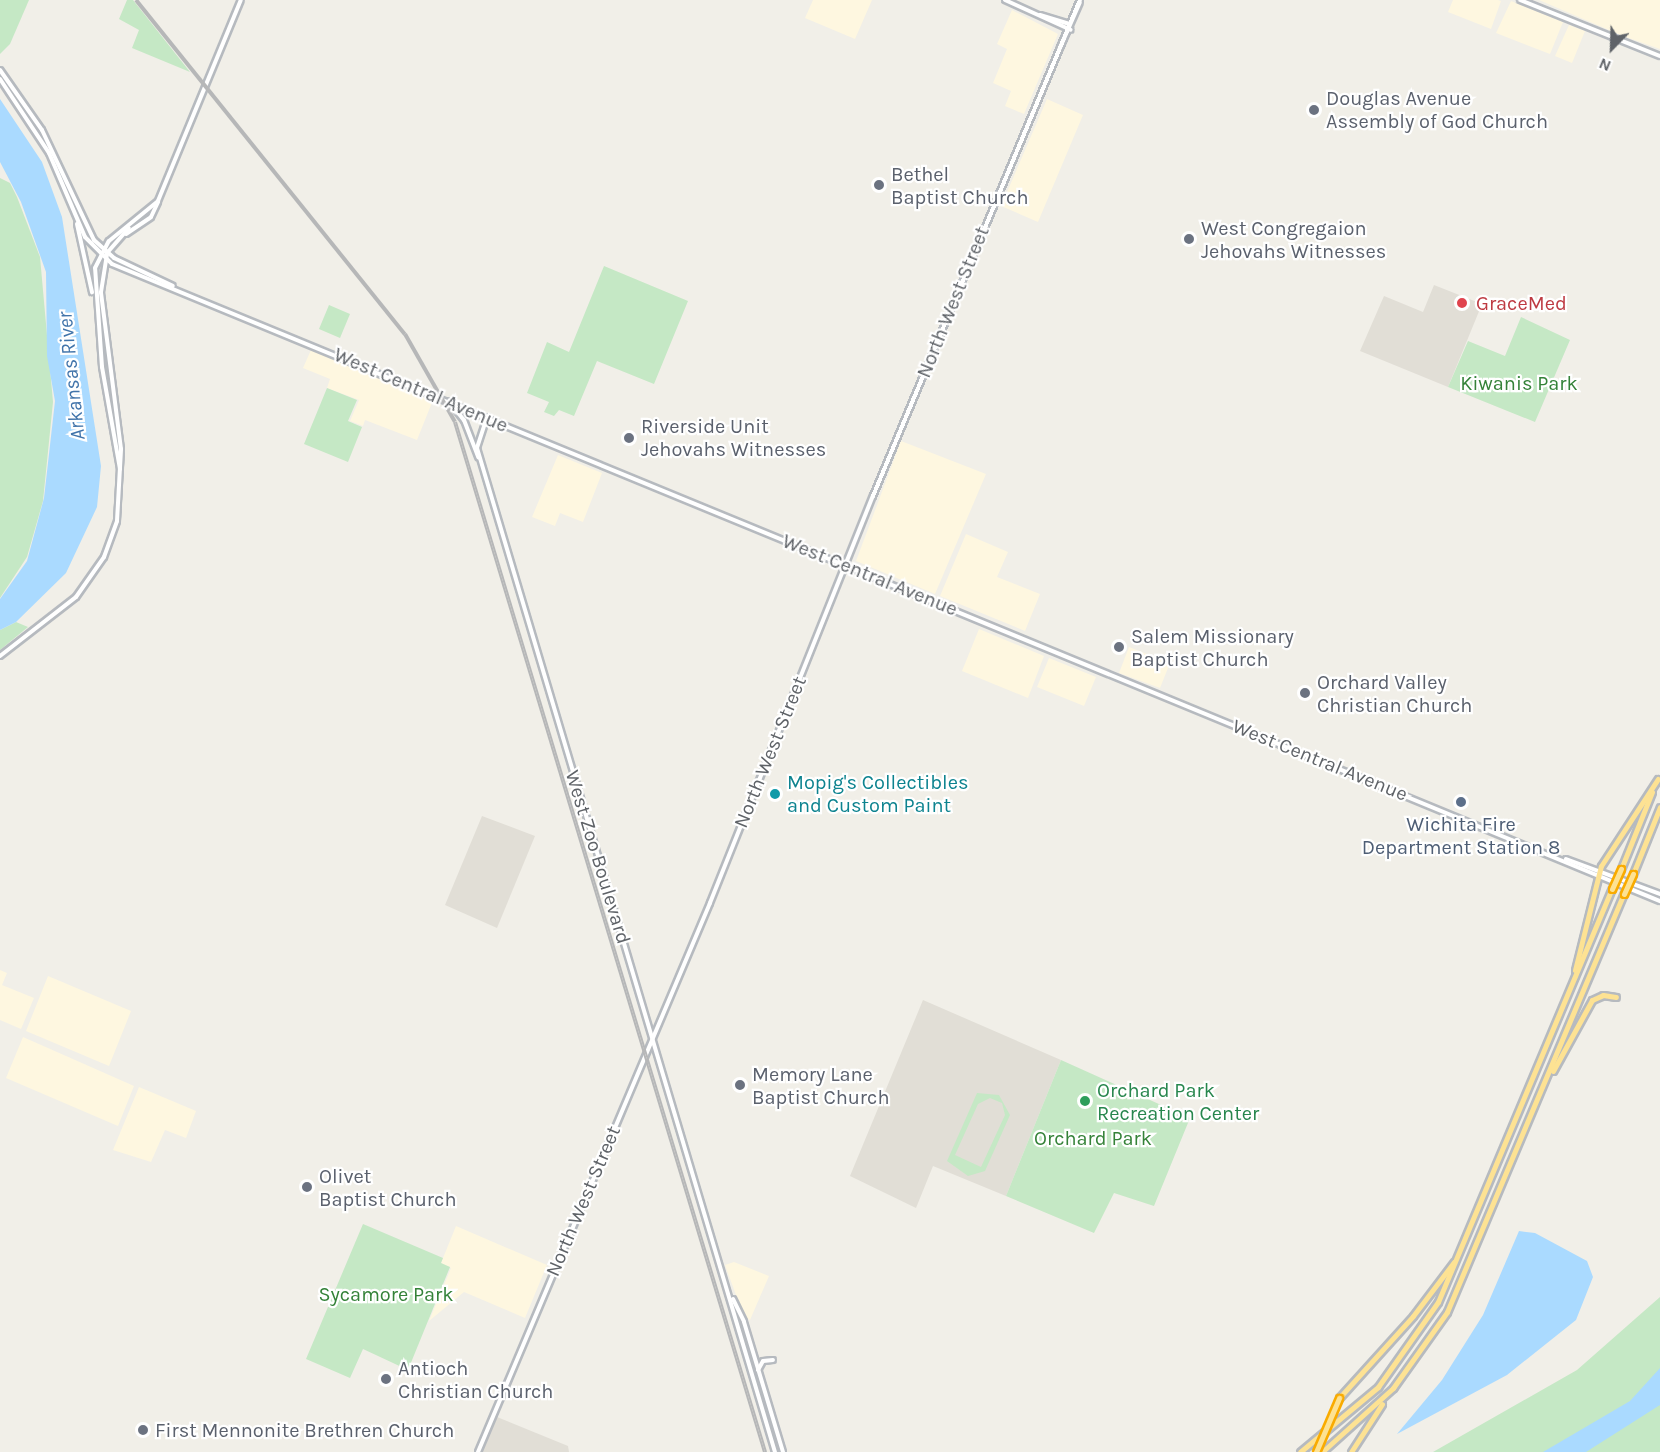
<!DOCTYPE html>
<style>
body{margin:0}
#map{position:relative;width:1660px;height:1452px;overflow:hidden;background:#f1efe8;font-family:Karla,sans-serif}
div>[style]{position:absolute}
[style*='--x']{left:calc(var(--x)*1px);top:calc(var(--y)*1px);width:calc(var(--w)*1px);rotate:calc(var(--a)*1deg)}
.commercial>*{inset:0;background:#fef7e0}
.education>*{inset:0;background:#e1ded6}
.green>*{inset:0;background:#c5e8c5}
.water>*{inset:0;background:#aadaff}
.roads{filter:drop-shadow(2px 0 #b6babf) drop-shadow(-2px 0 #b6babf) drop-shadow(0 2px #b6babf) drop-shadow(0 -2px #b6babf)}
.secondary>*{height:4px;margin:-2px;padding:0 2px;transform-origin:2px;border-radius:2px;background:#fff}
.motorway>*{height:5px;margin:-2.5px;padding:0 2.5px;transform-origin:2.5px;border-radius:2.5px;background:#fde293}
.rail>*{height:4px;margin-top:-2px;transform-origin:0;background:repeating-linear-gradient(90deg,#fff 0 4.5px,#b6b7b8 0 9px);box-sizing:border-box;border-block:2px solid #b6b7b8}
.bridges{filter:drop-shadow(2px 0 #f9ab00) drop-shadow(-2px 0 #f9ab00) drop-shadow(0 2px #f9ab00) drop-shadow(0 -2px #f9ab00)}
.motorway-bridge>*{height:5px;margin:-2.5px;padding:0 2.5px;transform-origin:2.5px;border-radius:2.5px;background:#fde293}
.dots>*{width:16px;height:16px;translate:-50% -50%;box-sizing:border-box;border:3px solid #fff;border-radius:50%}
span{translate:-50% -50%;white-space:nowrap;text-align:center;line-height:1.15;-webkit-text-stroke:4.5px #fff;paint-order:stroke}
.worship-label{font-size:20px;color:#5b616d}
.left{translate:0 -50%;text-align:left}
.street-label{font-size:20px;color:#5f6368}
.health-label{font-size:20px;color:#be3a42}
.park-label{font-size:20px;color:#348238}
.culture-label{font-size:20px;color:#0d838f}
.service-label{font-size:20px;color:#4e5e75}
.leisure-label{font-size:20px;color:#27864d}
.water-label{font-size:21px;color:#4174aa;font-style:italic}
.north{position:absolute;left:1582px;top:18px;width:60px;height:60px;-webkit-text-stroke:4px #fff;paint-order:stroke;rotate:203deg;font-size:16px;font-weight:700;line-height:24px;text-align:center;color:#5f6368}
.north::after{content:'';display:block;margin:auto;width:21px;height:27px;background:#5f6368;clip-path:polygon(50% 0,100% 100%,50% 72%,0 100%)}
</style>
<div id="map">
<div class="commercial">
<i style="clip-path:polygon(813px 0,872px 0,855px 39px,805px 18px)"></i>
<i style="clip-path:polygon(1453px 0,1498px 0,1501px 1px,1491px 29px,1448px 12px)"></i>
<i style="clip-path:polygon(1539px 0,1660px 0,1660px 49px,1623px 36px)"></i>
<i style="clip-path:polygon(1511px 1px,1563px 22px,1550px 54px,1496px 33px)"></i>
<i style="clip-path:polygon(1012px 10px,1058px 34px,1024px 114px,1005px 106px,1011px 91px,993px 83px,1007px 49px,997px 44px)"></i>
<i style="clip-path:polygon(1569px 25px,1585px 31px,1572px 63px,1555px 56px)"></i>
<i style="clip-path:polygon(1047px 99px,1083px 115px,1038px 222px,1001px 206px)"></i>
<i style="clip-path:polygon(311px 350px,433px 400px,417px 440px,365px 420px,363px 426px,350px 421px,359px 400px,327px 388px,330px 379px,303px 368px)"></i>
<i style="clip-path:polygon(901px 441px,986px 474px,935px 594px,856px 561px)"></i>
<i style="clip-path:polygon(558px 455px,602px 473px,583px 522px,560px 513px,555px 526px,532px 517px)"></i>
<i style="clip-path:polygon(966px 534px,1008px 552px,997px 577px,1040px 594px,1025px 631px,940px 596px)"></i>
<i style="clip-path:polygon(979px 629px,1044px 656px,1028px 698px,962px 671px)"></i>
<i style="clip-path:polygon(1129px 647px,1170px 663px,1160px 688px,1119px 673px)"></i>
<i style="clip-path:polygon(1049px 658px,1096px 677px,1084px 706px,1037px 687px)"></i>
<i style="clip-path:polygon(0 970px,7px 973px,2px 985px,34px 998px,21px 1029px,0 1020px)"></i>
<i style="clip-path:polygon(48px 976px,131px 1011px,109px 1066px,26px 1031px)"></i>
<i style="clip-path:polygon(23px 1037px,134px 1086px,118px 1126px,6px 1078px)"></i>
<i style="clip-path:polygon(139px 1087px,196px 1111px,186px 1138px,165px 1130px,151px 1162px,113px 1150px)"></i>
<i style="clip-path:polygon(456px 1226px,547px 1265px,525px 1318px,464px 1292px,429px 1321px,451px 1268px,441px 1263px)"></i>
<i style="clip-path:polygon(734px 1262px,769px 1276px,750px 1320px,744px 1317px,725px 1265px)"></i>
</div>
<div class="education">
<i style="clip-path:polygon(1434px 285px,1482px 304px,1448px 387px,1360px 351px,1384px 296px,1423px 312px)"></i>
<i style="clip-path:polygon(482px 816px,535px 836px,497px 928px,445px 905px)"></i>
<i style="clip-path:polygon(923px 1000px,1061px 1060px,1006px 1196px,933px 1166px,916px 1208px,850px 1176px)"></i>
<i style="clip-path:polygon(497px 1417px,568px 1446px,569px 1452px,482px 1452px)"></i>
</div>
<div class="green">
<i style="clip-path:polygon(0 0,29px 0,10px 44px,0 54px)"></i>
<i style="clip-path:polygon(127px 0,133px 0,190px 72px,132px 48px,139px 30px,119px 19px)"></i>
<i style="clip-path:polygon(0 178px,10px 183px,17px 197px,40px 257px,53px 402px,43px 501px,27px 557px,0 598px)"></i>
<i style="clip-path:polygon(604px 266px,688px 301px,654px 384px,597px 361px,574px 416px,559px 410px,554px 416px,544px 412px,549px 402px,527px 393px,547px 342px,569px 352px)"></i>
<i style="clip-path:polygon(329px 305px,350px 314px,340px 338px,319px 329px)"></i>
<i style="clip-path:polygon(1521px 317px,1570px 340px,1535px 422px,1448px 387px,1468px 341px,1505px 356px)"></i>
<i style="clip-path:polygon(327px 388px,357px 400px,348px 421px,362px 427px,348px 462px,304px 444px)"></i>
<i style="clip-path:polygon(16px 622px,28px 627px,0 650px,0 630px)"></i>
<i style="clip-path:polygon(1061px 1060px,1190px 1118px,1154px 1206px,1114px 1193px,1094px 1233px,1006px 1196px)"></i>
<i style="clip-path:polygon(evenodd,977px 1093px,999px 1095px,1010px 1115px,985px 1171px,968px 1176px,947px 1161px,977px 1093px,990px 1098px,1002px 1103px,1005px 1115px,981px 1167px,955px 1155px,978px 1104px,990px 1098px)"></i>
<i style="clip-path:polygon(363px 1224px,443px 1258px,441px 1263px,450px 1267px,408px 1370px,363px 1349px,350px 1378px,306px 1359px)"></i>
<i style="clip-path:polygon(1660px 1297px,1660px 1452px,1433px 1452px,1577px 1370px)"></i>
</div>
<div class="water">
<i style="clip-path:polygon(0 99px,42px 162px,62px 217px,101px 466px,97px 507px,66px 573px,16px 622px,0 630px,0 599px,27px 561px,44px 498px,55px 401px,47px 356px,46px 272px,21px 202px,0 162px)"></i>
<i style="clip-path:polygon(1519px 1231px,1535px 1233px,1587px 1261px,1593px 1277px,1576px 1320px,1507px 1375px,1397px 1434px,1442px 1380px,1483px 1315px)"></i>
<i style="clip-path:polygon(1660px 1368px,1660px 1405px,1586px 1452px,1543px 1452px,1630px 1401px)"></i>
</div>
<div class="roads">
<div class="secondary">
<i style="--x:1005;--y:0;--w:72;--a:24.4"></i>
<i style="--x:1520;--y:0;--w:151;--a:21.8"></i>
<i style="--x:1040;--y:15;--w:30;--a:17"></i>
<i style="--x:1059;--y:50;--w:52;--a:-66.4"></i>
<i style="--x:0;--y:70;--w:73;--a:55"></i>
<i style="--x:42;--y:130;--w:122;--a:64.7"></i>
<i style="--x:94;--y:240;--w:27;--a:42"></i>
<i style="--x:114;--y:258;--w:65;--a:25.4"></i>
<i style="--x:0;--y:79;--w:89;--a:56.5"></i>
<i style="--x:49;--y:153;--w:91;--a:66.8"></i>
<i style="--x:85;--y:237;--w:38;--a:45"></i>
<i style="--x:112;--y:264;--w:1674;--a:22.37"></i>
<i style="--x:77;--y:224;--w:70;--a:77.6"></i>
<i style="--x:126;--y:234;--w:30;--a:-34"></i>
<i style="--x:151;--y:217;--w:17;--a:-65"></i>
<i style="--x:449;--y:401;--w:24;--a:52"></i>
<i style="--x:464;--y:420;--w:40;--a:69"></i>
<i style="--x:487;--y:417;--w:33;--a:108"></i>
<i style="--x:477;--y:448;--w:1047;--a:73.47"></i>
<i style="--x:120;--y:469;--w:104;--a:-100"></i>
<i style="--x:102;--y:367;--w:99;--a:-94"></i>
<i style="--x:95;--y:268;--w:30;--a:-63"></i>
<i style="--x:109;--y:241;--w:63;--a:-39.2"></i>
<i style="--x:158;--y:201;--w:217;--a:-67.6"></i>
<i style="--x:0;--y:656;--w:96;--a:-37.8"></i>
<i style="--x:76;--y:597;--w:49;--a:-55"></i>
<i style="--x:104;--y:557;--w:38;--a:-70"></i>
<i style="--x:117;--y:521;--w:72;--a:-86.8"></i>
<i style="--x:121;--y:449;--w:158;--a:-97.3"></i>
<i style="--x:101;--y:292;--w:39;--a:-81"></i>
<i style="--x:107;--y:253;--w:33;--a:-49"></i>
<i style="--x:1566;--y:859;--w:100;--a:20.4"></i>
<i style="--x:733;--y:1299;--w:25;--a:64"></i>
<i style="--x:744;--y:1322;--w:136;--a:73.3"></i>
<i style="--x:758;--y:1370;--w:10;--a:-61"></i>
<i style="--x:763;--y:1361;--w:10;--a:-6"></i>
<i style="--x:478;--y:1452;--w:596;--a:-67.09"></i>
<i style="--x:710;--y:903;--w:438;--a:-68.2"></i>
<i style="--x:873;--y:496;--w:537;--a:-67.35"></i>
</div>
<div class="motorway">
<i style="--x:1621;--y:869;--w:83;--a:-68.1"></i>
<i style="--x:1633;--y:874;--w:72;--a:-68.1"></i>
<i style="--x:1575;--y:970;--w:107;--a:-76"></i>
<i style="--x:1601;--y:866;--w:104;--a:-56.8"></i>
<i style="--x:1553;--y:1071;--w:81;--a:-61.2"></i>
<i style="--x:1592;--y:1000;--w:12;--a:-24"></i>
<i style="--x:1603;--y:995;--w:13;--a:9"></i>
<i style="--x:1339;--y:1398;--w:110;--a:-47.9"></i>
<i style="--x:1413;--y:1316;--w:68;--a:-52.8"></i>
<i style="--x:1300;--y:1452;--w:102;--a:-39.8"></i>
<i style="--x:1378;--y:1387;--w:104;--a:-54.8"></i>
<i style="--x:1438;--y:1302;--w:448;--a:-67.2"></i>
<i style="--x:1322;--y:1452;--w:96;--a:-42"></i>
<i style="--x:1393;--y:1388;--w:93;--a:-54.6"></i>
<i style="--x:1447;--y:1312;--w:454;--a:-67.1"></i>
<i style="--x:1351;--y:1452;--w:57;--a:-57.1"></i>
</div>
</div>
<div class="rail">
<i style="--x:136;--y:0;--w:429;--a:51.2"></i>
<i style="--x:405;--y:334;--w:101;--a:60.4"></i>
<i style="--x:455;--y:422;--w:1076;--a:73.25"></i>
</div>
<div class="bridges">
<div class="motorway-bridge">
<i style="--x:1612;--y:889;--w:22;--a:-66"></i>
<i style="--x:1624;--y:894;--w:22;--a:-66"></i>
<i style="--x:1316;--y:1452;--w:59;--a:-66.9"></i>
</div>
</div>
<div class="dots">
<i style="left:1314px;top:110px;background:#6b7280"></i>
<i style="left:879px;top:185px;background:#6b7280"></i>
<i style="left:1189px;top:239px;background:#6b7280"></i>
<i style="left:1462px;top:303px;background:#e0444e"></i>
<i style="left:629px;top:438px;background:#6b7280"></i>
<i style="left:1119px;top:647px;background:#6b7280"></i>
<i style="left:1305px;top:693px;background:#6b7280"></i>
<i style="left:775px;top:794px;background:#0f9aa8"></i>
<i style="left:1461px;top:802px;background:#5c6f8a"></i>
<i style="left:740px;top:1085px;background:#6b7280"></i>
<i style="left:1085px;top:1101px;background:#2e9e5b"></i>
<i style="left:307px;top:1187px;background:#6b7280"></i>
<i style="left:386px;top:1379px;background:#6b7280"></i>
<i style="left:143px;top:1430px;background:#6b7280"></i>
</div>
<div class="worship-label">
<span class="left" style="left:1326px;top:110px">Douglas Avenue<br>Assembly of God Church</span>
<span class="left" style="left:891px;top:186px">Bethel<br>Baptist Church</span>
<span class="left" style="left:1201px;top:240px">West Congregaion<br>Jehovahs Witnesses</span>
<span class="left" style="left:641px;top:438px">Riverside Unit<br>Jehovahs Witnesses</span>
<span class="left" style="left:1131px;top:648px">Salem Missionary<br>Baptist Church</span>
<span class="left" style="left:1317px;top:694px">Orchard Valley<br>Christian Church</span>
<span class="left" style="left:752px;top:1086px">Memory Lane<br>Baptist Church</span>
<span class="left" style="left:319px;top:1188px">Olivet<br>Baptist Church</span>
<span class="left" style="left:398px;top:1380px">Antioch<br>Christian Church</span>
<span class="left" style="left:155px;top:1430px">First Mennonite Brethren Church</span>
</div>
<div class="street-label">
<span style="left:953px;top:302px;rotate:-68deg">North West Street</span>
<span style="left:421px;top:390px;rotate:23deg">West Central Avenue</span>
<span style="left:870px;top:575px;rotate:22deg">West Central Avenue</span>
<span style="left:770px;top:752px;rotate:-68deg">North West Street</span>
<span style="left:1320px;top:760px;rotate:22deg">West Central Avenue</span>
<span style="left:598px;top:857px;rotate:73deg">West Zoo Boulevard</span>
<span style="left:583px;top:1201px;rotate:-67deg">North West Street</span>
</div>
<div class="health-label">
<span class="left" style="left:1476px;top:303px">GraceMed</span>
</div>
<div class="park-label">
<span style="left:1519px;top:383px">Kiwanis Park</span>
<span style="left:1093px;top:1138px">Orchard Park</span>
<span style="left:386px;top:1294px">Sycamore Park</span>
</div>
<div class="culture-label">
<span class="left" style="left:787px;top:794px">Mopig's Collectibles<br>and Custom Paint</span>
</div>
<div class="service-label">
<span style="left:1461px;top:836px">Wichita Fire<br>Department Station 8</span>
</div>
<div class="leisure-label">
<span class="left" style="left:1097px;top:1102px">Orchard Park<br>Recreation Center</span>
</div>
<div class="water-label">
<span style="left:71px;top:376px;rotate:-96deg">Arkansas River</span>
</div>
<div class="north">N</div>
</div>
